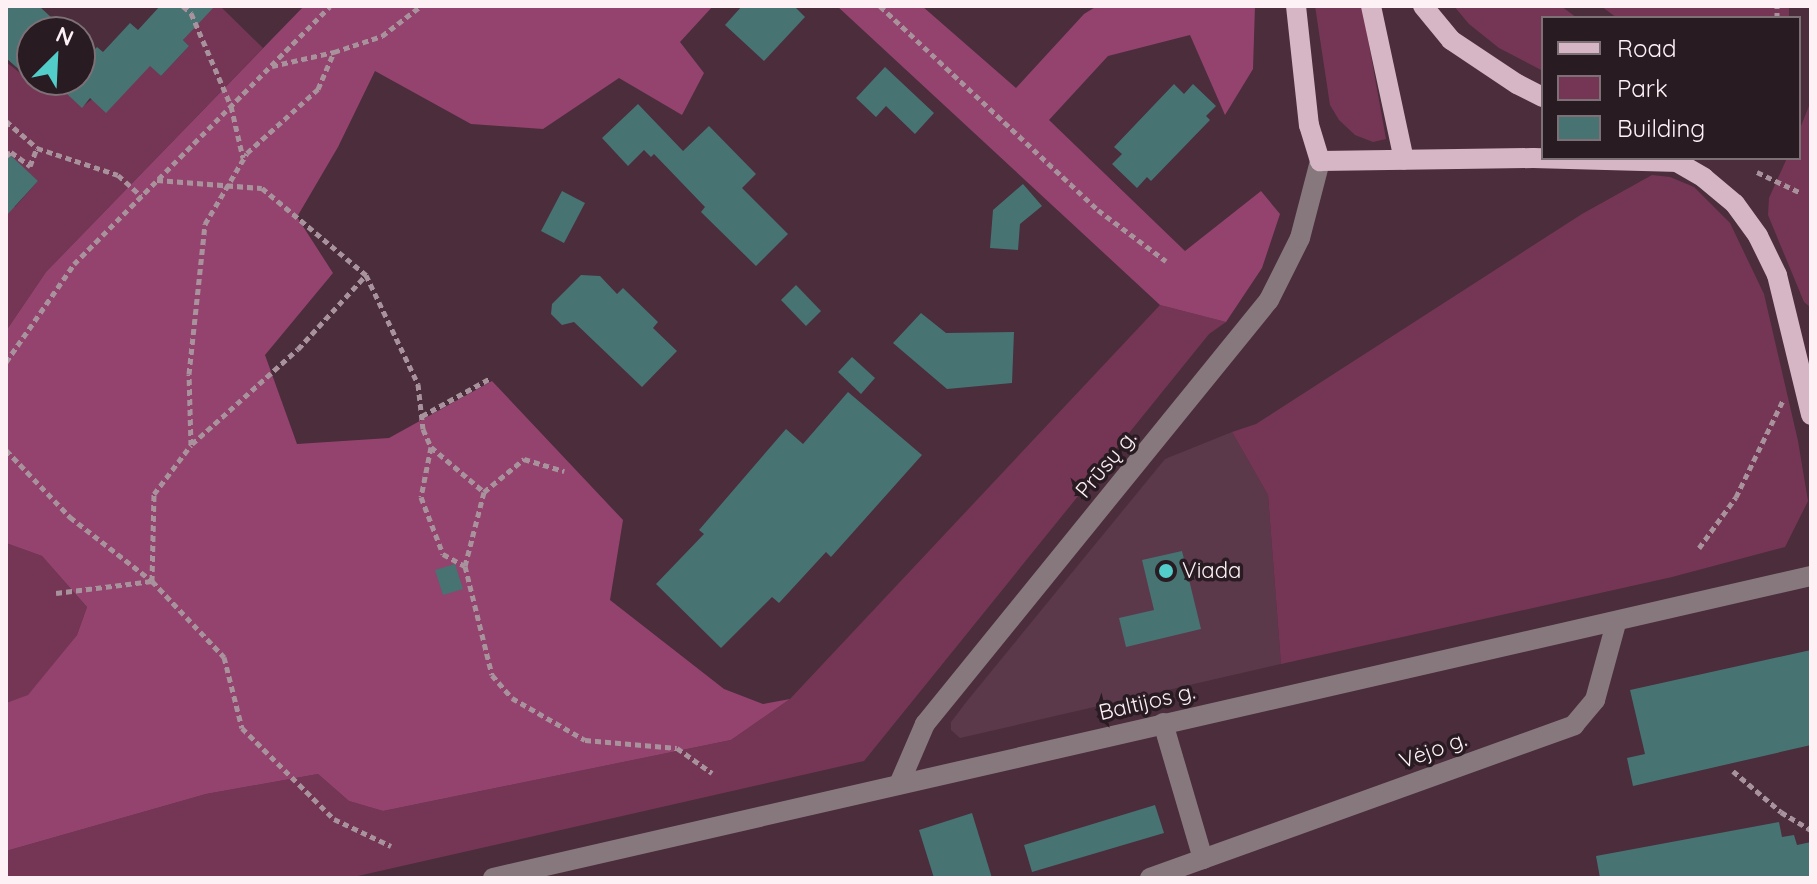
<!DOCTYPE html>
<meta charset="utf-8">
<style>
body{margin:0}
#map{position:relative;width:1817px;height:884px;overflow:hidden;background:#4b2d3c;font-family:Quicksand,sans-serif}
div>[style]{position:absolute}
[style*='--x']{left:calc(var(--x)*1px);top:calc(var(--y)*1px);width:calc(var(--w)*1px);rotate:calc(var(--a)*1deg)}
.built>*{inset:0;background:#5c394a}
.green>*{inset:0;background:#753656}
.forest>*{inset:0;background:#93436d}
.building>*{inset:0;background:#477372}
.path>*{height:5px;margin-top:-2.5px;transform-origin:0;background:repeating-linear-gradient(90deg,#a8939d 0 6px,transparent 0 10px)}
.minor>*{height:20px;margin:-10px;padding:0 10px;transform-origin:10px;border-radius:10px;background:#87787e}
.major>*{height:20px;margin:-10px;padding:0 10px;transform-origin:10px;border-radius:10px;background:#d6b6c4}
.dots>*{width:22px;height:22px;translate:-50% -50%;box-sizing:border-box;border:4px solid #281b21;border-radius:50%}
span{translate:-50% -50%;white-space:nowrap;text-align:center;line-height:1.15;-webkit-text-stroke:7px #281b21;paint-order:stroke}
.street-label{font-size:22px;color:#fdf1f6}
.poi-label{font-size:22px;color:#fdf1f6}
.left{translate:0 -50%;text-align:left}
.frame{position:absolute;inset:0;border:8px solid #fdf1f6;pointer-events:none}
.legend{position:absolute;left:1541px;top:16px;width:260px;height:144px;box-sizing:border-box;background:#281b21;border:2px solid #7d7176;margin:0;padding:10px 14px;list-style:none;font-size:24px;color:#fdf1f6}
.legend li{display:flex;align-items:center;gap:16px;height:40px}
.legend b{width:40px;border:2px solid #7d7176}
.north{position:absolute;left:16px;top:16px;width:80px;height:80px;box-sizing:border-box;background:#281b21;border:2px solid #7d7176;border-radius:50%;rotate:24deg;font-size:22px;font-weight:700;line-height:32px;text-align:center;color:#fdf1f6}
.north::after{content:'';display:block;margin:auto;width:28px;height:36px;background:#53cdca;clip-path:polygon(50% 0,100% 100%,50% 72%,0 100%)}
</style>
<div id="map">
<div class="built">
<i style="clip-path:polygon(1232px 432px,1268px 495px,1281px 664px,960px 738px,951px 730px,951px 722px,967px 701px,1165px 459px)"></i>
</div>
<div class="green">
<i style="clip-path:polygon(163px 6px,220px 6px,263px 48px,46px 272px,6px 331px,6px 200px,15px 207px,38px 181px,6px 153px,6px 62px,42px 90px,52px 80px,82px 107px,143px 59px,161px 76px,189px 46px,183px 40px,191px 31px)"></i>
<i style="clip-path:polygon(1315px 6px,1362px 6px,1386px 139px,1373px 142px,1355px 135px,1339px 120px,1330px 105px)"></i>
<i style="clip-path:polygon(1454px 6px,1561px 6px,1577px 18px,1543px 18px,1543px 71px,1499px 48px,1469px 24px)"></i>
<i style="clip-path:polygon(1601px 6px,1789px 6px,1789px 18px,1617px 18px)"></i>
<i style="clip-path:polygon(1811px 101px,1811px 307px,1810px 307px,1804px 302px,1768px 215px,1769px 198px,1787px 158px,1799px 158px,1799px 131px)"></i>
<i style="clip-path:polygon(1652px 175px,1670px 177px,1694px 187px,1730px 223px,1764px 294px,1798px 441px,1808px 501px,1785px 547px,1672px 577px,1281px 664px,1268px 495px,1232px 432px,1256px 424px,1582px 214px)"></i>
<i style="clip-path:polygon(1160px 305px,1226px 322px,1209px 334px,864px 761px,349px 878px,6px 878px,6px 851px,206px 794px,318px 774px,349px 801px,383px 811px,731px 740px,790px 699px)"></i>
<i style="clip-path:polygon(6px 543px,42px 556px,87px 607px,77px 635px,28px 696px,6px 703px)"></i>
</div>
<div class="forest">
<i style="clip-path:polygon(304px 6px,713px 6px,680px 42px,704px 73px,682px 115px,619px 78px,543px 129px,471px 124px,375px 71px,338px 147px,297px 217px,333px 273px,265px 355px,297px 444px,389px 438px,492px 381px,623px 520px,610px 600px,724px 689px,763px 704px,790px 699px,731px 740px,383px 811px,349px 801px,318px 774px,206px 794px,6px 851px,6px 703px,28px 695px,77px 635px,87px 607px,42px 556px,6px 543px,6px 331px,46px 272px)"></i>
<i style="clip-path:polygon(837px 6px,922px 6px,1016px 88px,1084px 14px,1097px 6px,1255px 6px,1253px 69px,1225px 115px,1190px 35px,1108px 56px,1049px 120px,1185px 251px,1261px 191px,1280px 214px,1262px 268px,1226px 322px,1160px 305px)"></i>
</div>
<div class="building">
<i style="clip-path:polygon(6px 6px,39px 6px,67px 32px,32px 32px,32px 81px,6px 58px)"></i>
<i style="clip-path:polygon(160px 6px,215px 6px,183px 40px,189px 46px,161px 76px,150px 66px,106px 113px,90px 98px,82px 108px,52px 80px,80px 80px,80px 66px,97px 47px,103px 52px,130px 23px,138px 30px)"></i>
<i style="clip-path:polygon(742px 6px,794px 6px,805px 17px,764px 61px,725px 25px)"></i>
<i style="clip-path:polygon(885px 67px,934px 113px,915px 134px,886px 106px,876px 117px,856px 98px)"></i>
<i style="clip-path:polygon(1174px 84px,1184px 94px,1193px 84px,1216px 106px,1206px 116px,1210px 120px,1151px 181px,1147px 177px,1137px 188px,1112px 164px,1122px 154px,1114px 147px)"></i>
<i style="clip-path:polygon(638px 104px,683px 151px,709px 126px,756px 174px,742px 188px,788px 234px,756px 266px,701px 212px,705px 207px,654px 154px,651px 157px,644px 150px,628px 166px,602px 138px)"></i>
<i style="clip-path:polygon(6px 151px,38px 181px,6px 216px)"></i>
<i style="clip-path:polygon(1023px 184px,1042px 206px,1020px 224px,1018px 250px,990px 248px,993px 210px)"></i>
<i style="clip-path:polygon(562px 191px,585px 203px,564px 243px,541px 231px)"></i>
<i style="clip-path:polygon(581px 275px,600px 276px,617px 294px,623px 288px,658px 322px,653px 328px,677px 351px,642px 387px,574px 322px,562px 325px,551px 314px,552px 304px)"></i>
<i style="clip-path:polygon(796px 285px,821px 311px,806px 326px,781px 300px)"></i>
<i style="clip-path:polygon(921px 313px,946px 333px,1014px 332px,1012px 383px,947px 389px,893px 343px)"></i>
<i style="clip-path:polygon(852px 357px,875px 378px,861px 394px,838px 372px)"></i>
<i style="clip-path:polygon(848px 392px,922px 455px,831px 557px,826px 552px,779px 603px,772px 597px,721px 648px,656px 584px,704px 534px,699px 530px,786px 429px,803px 444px)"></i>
<i style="clip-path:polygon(1182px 551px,1201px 629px,1126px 647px,1119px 618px,1154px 610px,1142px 560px)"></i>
<i style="clip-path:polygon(455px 564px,463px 589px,443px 595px,435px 570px)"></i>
<i style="clip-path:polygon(1811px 650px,1811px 745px,1633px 786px,1627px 758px,1645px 754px,1630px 690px)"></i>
<i style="clip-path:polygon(1155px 805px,1164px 833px,1032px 872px,1024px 845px)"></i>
<i style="clip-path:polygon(972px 813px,992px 878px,934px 878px,919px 830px)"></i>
<i style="clip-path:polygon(1779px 822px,1782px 837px,1794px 835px,1797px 845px,1811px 842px,1811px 878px,1600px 878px,1596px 856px)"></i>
</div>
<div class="path">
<i style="--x:183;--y:6;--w:11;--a:41"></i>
<i style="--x:191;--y:13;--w:101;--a:66.7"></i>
<i style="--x:231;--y:106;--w:53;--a:77"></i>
<i style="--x:880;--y:6;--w:299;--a:43.1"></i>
<i style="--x:1098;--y:210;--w:85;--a:36.9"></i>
<i style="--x:1777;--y:18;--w:12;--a:-90"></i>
<i style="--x:272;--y:66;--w:64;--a:-12.7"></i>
<i style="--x:334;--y:52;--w:51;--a:-18.4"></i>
<i style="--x:382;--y:36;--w:49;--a:-37.6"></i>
<i style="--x:6;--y:121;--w:41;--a:41.1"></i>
<i style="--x:37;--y:148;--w:85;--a:18.4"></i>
<i style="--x:118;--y:175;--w:31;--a:42"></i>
<i style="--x:6;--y:156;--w:6;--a:-39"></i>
<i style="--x:11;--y:152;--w:24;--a:36"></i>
<i style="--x:30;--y:166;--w:19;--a:-69"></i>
<i style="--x:1757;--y:172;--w:49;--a:25.5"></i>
<i style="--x:157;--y:180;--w:105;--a:4.4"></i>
<i style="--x:262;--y:188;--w:136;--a:39.9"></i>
<i style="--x:366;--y:275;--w:121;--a:64.5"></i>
<i style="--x:418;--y:384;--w:45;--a:83.7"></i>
<i style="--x:423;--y:429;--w:20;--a:66"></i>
<i style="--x:431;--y:447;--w:51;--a:101.3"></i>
<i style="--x:421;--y:497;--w:61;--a:68.9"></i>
<i style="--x:443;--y:554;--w:25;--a:29"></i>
<i style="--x:465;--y:566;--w:112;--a:76.1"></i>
<i style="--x:492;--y:675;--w:30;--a:49"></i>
<i style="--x:512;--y:698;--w:84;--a:29.9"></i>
<i style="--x:585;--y:740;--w:92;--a:5"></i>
<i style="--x:677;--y:748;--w:43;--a:35.5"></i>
<i style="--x:6;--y:362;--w:119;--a:-55.2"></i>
<i style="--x:74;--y:264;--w:363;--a:-45.2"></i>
<i style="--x:422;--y:416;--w:77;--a:-28.9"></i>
<i style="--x:192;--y:444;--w:142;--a:-41.9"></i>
<i style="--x:298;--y:349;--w:100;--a:-47.4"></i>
<i style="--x:431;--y:447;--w:70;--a:40.3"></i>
<i style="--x:484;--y:492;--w:76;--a:104.4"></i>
<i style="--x:6;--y:450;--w:93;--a:46.3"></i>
<i style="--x:70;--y:517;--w:104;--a:38"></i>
<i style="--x:152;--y:581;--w:105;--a:46.5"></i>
<i style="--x:224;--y:657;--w:73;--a:75.8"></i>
<i style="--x:242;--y:728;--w:129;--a:44.7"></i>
<i style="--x:334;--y:819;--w:63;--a:25.3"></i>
<i style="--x:484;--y:492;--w:52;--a:-39.5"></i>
<i style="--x:524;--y:459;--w:42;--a:16.7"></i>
<i style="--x:1699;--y:548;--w:63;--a:-54"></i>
<i style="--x:1736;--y:497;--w:108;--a:-64.1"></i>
<i style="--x:56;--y:593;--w:97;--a:-7.1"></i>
<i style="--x:152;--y:581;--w:87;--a:-88.7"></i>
<i style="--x:154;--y:494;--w:61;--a:-52.9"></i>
<i style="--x:191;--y:445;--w:71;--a:-91.6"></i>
<i style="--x:189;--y:374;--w:151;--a:-83.9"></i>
<i style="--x:205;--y:224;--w:82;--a:-59.4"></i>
<i style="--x:247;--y:153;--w:96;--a:-42"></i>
<i style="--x:318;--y:89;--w:40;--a:-66.6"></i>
<i style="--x:1733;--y:771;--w:63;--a:40.5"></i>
<i style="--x:1781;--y:812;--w:35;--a:31"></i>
</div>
<div class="minor">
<i style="--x:1163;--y:723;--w:142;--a:73.6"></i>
<i style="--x:900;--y:782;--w:63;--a:-66.7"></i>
<i style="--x:925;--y:724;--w:546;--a:-50.95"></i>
<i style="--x:1269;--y:300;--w:69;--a:-63.4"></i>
<i style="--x:1300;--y:238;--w:80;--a:-75.4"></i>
<i style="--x:493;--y:878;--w:1352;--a:-12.91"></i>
<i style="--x:1150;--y:878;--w:451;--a:-19.8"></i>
<i style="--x:1574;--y:725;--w:33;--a:-50"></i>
<i style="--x:1595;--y:700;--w:80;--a:-74.7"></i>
</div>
<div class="major">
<i style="--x:1296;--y:6;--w:120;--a:83.8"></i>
<i style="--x:1309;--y:125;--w:38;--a:73"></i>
<i style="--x:1320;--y:161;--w:213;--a:-0.8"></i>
<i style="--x:1533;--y:158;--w:146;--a:1.6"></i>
<i style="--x:1371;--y:6;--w:157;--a:77.9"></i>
<i style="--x:1423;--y:6;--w:44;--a:50.5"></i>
<i style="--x:1451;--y:40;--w:79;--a:33.7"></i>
<i style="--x:1517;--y:84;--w:29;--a:27"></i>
<i style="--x:1670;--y:158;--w:39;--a:30"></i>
<i style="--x:1704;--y:178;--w:40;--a:40"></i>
<i style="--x:1735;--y:204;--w:39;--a:54"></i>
<i style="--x:1758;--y:236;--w:43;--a:64"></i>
<i style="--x:1777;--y:275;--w:144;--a:76.3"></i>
</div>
<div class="dots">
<i style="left:1166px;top:571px;background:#53cdca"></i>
</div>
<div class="street-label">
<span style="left:1106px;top:464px;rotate:-50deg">Prūsų g.</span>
<span style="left:1147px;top:702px;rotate:-13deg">Baltijos g.</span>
<span style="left:1433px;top:750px;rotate:-20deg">Vėjo g.</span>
</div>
<div class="poi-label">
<span class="left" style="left:1182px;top:571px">Viada</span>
</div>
<div class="frame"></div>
<ul class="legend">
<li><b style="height:10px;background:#d6b6c4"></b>Road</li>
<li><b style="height:22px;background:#753656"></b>Park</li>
<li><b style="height:22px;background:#477372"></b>Building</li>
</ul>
<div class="north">N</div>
</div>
